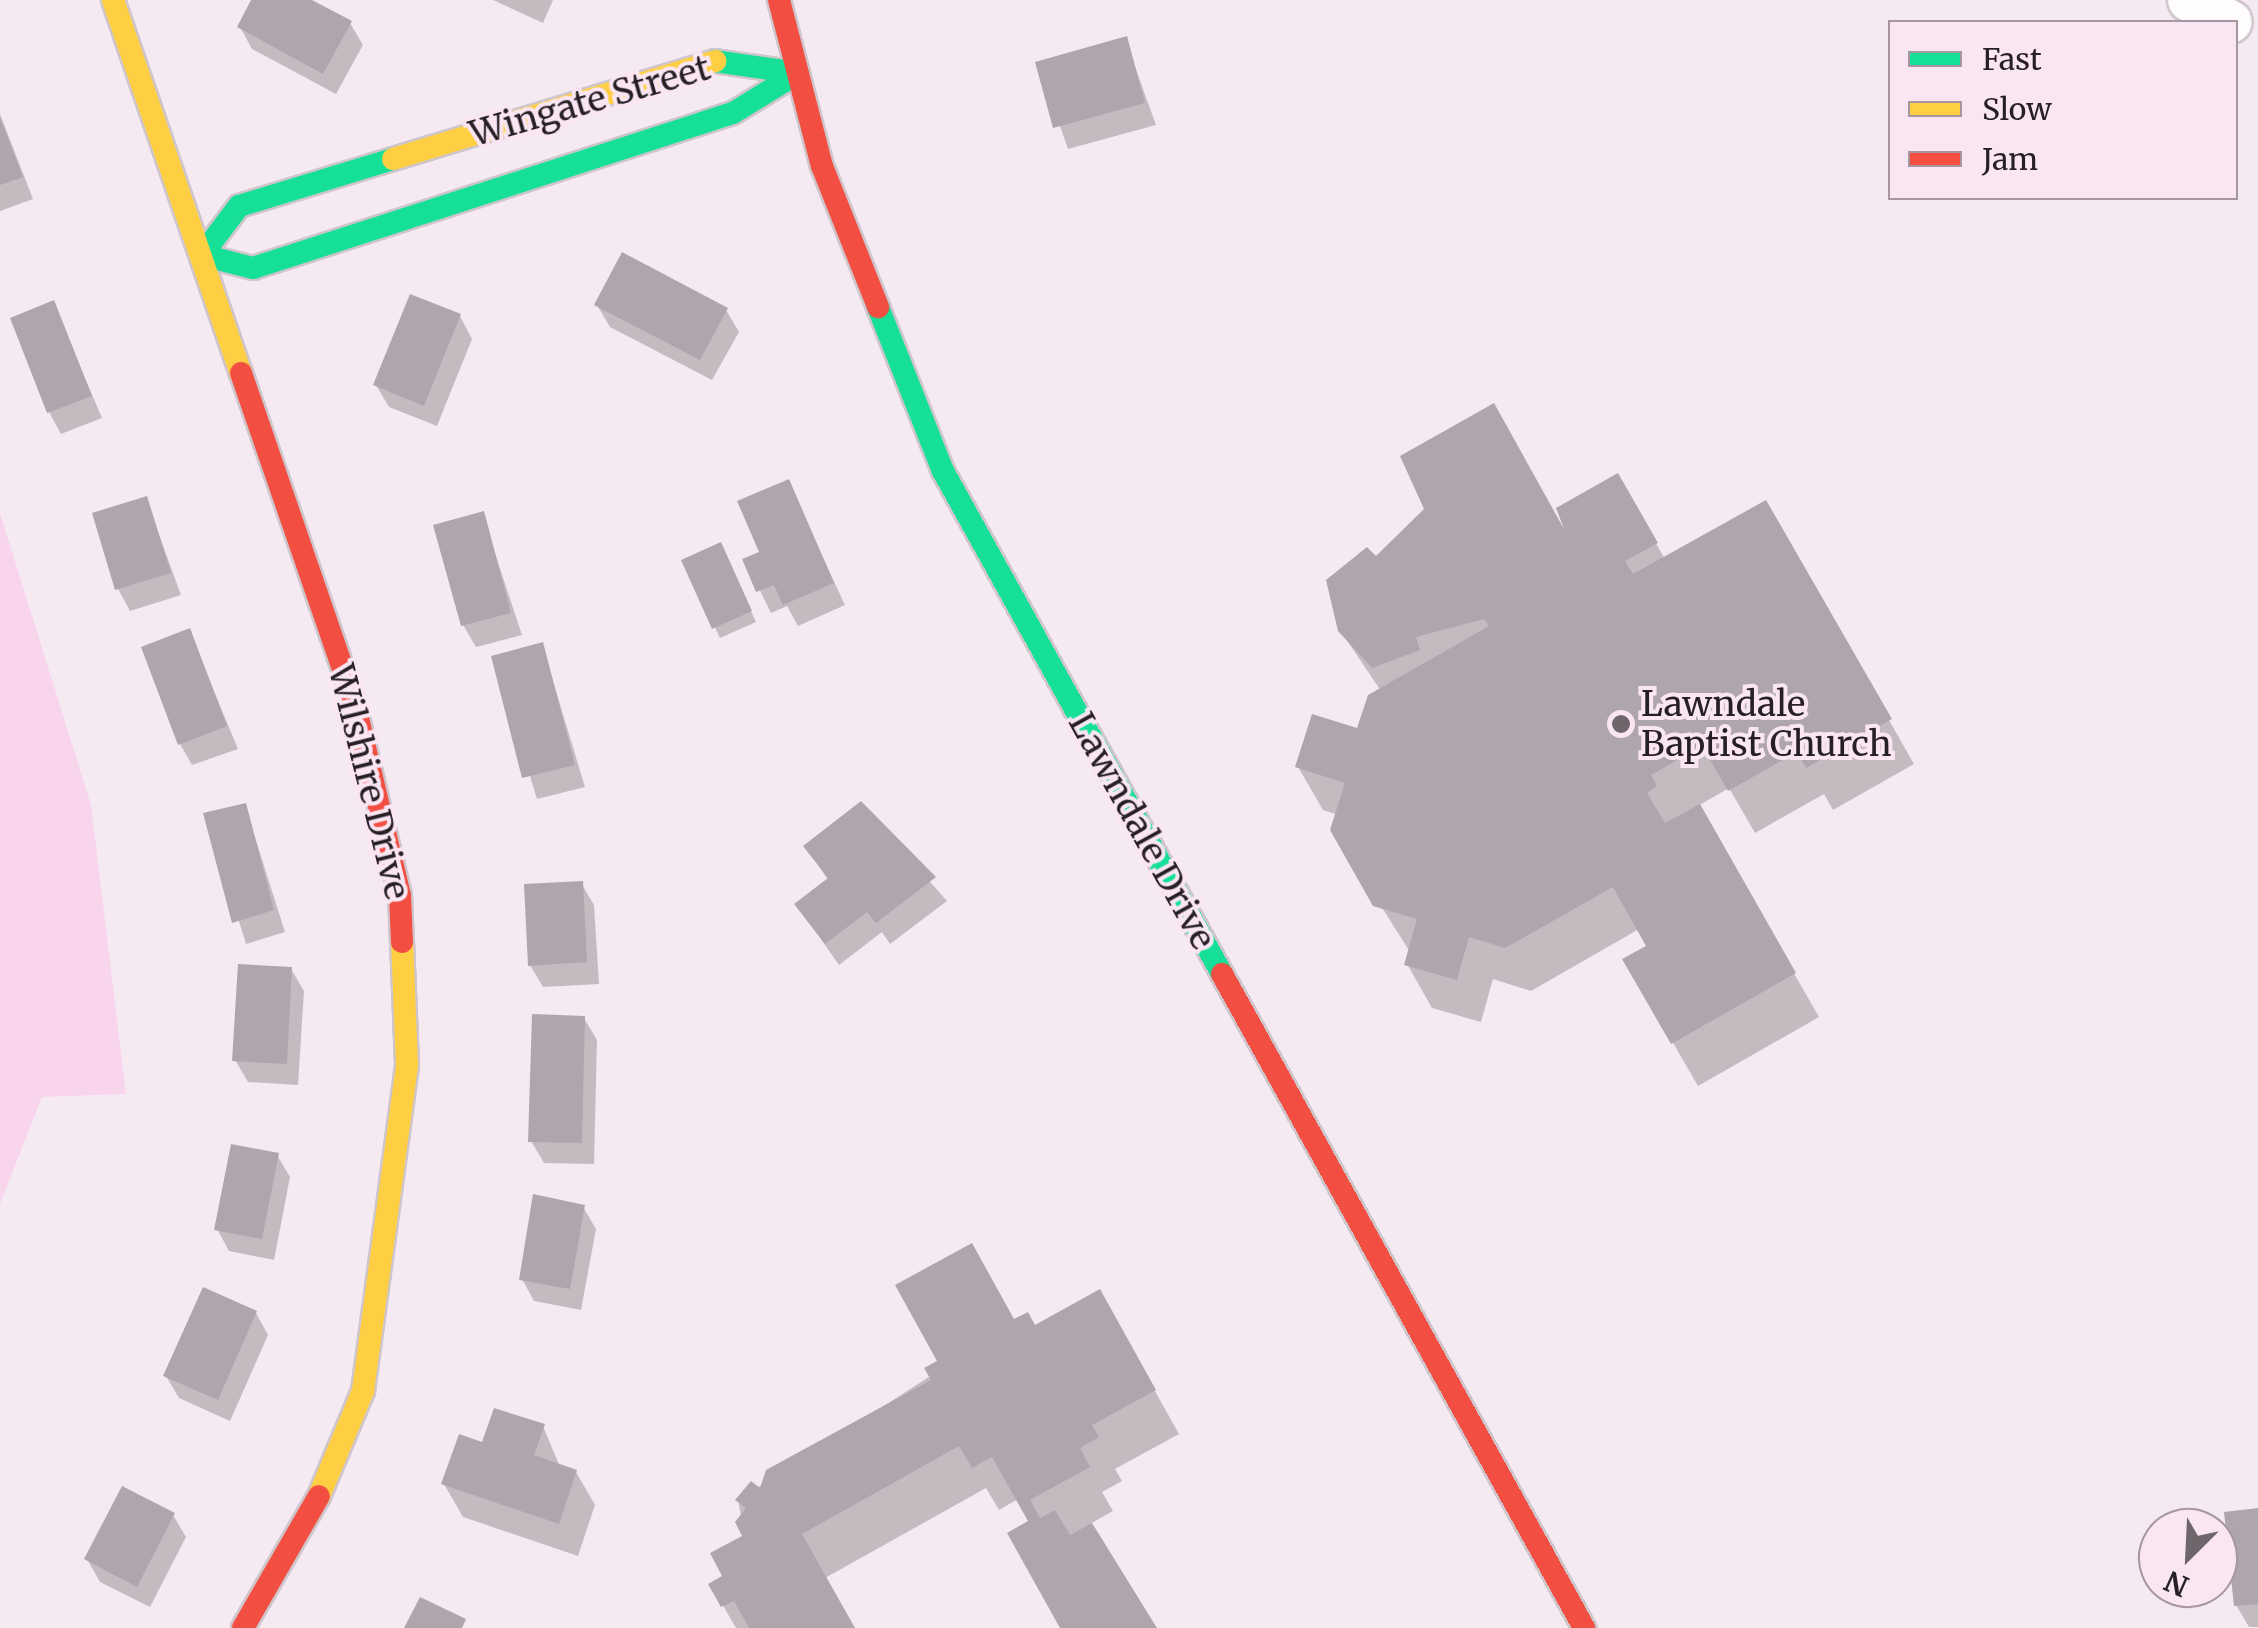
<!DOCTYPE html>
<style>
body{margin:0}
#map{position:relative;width:2258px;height:1628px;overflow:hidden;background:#f6eaf2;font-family:Merriweather,serif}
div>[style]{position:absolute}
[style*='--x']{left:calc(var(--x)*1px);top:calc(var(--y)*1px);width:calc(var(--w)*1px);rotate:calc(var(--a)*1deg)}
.green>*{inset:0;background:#f8d5ed}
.shadow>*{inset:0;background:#0003}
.building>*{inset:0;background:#aea6ac}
.roads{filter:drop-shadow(2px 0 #cfc6cc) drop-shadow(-2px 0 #cfc6cc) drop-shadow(0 2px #cfc6cc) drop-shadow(0 -2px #cfc6cc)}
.street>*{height:42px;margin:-21px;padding:0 21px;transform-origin:21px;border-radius:21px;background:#fefcfd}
.fast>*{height:22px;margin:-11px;padding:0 11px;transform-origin:11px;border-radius:11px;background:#16e098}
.slow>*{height:22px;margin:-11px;padding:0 11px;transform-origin:11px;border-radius:11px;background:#ffcf43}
.jam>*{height:22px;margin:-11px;padding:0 11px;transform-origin:11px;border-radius:11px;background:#f24e42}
.dots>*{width:28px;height:28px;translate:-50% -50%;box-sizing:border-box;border:5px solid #fae6f3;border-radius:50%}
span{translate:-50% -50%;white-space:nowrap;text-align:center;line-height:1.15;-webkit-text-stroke:8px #fae6f3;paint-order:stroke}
.street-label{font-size:35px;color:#261f24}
.poi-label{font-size:35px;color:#261f24}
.left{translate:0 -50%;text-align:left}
.legend{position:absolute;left:1888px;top:20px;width:350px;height:180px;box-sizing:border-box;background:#fae6f3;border:2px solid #a596a0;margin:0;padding:12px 18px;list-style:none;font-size:30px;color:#261f24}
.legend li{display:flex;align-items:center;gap:20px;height:50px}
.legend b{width:50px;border:2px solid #a596a0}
.north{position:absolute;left:2138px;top:1508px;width:100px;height:100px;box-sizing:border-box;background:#fae6f3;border:2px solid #a596a0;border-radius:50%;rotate:204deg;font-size:28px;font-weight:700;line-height:40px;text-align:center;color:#261f24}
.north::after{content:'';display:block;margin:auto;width:35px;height:45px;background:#6f666c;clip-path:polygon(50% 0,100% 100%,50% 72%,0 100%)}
</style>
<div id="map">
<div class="green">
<i style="clip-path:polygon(0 513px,91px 805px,126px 1094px,42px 1097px,0 1204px)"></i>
</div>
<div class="shadow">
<i style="clip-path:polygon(254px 0,307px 0,350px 23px,363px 45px,336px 94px,252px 49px,240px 27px)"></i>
<i style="clip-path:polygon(493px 0,553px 0,543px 23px)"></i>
<i style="clip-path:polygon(1125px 39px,1156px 125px,1068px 149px,1038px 63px)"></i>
<i style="clip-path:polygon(0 114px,33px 199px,0 211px)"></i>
<i style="clip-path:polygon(53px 303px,102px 418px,61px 434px,49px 412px)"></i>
<i style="clip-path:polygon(597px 305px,726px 310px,739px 332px,712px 380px,610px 327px)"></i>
<i style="clip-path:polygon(460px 316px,472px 339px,437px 426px,389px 407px,376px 385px)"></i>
<i style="clip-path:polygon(1617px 476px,1665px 559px,1765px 503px,1914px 764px,1833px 810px,1824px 794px,1755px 833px,1729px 788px,1698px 806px,1819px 1017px,1698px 1086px,1625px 960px,1649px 947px,1639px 929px,1531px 991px,1493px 979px,1481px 1022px,1432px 1008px,1407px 964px,1410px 952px,1333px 830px,1338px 815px,1323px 810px,1298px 767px,1359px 731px,1381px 691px,1340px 630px,1376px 560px,1565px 534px)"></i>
<i style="clip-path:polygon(788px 482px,845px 605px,798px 626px,787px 606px,771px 613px,745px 560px,762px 554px)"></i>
<i style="clip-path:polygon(146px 499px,181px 595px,130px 611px,118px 589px)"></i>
<i style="clip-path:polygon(482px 514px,522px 635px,476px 647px,463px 625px)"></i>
<i style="clip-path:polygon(726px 556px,756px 622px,720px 638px,684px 562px)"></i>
<i style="clip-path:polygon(189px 631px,238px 749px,192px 765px,180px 744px)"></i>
<i style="clip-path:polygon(542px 645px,585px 787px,537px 799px,494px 658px)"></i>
<i style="clip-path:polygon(861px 804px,947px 901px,890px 944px,882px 932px,839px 965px,797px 905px,828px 880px,806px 846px)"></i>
<i style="clip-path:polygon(245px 806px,285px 932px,246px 944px,206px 815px)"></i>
<i style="clip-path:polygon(581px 883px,594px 905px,599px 984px,543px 987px,530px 965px)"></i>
<i style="clip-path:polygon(291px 969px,304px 991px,298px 1085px,248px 1082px,235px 1060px)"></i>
<i style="clip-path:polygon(584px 1018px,597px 1040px,594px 1164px,544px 1163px,531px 1141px)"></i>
<i style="clip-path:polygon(277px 1155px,290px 1177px,274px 1260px,229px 1251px,217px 1229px)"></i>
<i style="clip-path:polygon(583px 1207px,596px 1229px,581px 1310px,534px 1301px,522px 1279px)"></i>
<i style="clip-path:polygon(256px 1313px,268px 1335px,230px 1421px,179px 1398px,166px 1376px)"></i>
<i style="clip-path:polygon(1014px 1322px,1124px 1336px,1179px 1434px,1115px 1469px,1122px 1481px,1102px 1492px,1113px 1511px,1090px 1524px,1154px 1628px,1063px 1628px,1031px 1522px,1018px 1499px,999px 1510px,986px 1488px,825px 1578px,852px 1628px,736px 1628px,711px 1585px,726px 1577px,745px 1537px,738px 1500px)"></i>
<i style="clip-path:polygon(543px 1426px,560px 1467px,576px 1472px,595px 1505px,578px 1556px,463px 1517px,444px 1484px,484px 1445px)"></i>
<i style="clip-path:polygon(2258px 1511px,2258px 1627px,2249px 1627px,2236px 1605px)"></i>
<i style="clip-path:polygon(173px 1515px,186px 1537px,150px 1607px,100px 1582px,87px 1559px)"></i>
</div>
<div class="building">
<i style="clip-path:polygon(251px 0,312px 0,352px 21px,323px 74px,237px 27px)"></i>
<i style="clip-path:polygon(1127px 36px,1145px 103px,1053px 128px,1035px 62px)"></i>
<i style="clip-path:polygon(0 118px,23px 177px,0 185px)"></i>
<i style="clip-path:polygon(622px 252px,728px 308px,700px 360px,594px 305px)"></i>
<i style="clip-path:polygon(410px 294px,461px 314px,424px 406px,373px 385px)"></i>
<i style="clip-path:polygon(54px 300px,92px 396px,47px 413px,10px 318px)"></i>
<i style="clip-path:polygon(1494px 403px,1564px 529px,1556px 508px,1618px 473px,1658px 543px,1625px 561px,1633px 574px,1766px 500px,1892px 719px,1806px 768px,1797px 752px,1728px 791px,1702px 746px,1651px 775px,1657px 786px,1647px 793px,1665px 823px,1700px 804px,1796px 973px,1671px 1044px,1622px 959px,1646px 946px,1613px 887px,1505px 948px,1469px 937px,1457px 980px,1404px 965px,1417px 919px,1373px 906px,1330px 830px,1345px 783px,1295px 767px,1312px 714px,1357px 728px,1368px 695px,1489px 626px,1484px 619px,1416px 637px,1420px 650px,1372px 668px,1338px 631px,1326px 580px,1367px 547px,1376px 556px,1424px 509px,1400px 456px)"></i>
<i style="clip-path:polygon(789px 479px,834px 583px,783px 605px,774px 585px,756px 592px,742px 559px,759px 552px,737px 501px)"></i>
<i style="clip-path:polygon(147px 496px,171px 573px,115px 590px,92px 513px)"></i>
<i style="clip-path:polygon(484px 511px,511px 613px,461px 626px,433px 525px)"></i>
<i style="clip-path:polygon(721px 542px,752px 611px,712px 629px,681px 560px)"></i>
<i style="clip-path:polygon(190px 628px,227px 726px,178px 745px,141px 647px)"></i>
<i style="clip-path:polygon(543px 642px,575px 765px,522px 778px,491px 656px)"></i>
<i style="clip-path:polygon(861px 801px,936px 877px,876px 923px,867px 912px,825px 944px,794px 904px,828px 878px,803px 846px)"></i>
<i style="clip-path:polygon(246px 803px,274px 910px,232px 923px,203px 813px)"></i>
<i style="clip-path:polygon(583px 881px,587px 962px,528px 966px,524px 884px)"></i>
<i style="clip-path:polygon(238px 964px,292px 967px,287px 1064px,232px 1061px)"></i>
<i style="clip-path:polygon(532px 1014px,585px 1016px,582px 1143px,528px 1142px)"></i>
<i style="clip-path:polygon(231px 1144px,279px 1153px,262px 1239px,214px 1230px)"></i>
<i style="clip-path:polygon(533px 1194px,585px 1205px,570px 1289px,519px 1280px)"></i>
<i style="clip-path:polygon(972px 1243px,1014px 1319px,1028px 1312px,1035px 1325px,1100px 1289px,1156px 1390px,1092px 1425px,1099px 1437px,1080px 1448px,1090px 1467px,1030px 1500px,1040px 1518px,1055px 1510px,1070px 1535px,1092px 1523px,1157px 1628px,1060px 1628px,1007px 1533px,1028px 1521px,992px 1457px,972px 1468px,959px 1446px,802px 1534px,855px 1628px,749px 1628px,734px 1601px,721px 1607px,708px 1584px,722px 1576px,710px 1553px,742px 1536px,735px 1522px,746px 1508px,735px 1500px,751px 1481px,760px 1488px,766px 1470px,931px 1380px,924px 1368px,937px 1361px,895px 1285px)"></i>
<i style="clip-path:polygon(203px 1287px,257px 1311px,218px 1400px,163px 1376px)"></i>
<i style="clip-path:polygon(494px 1408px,545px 1424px,534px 1455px,577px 1470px,559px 1524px,441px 1484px,459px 1434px,482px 1442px)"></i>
<i style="clip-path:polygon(122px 1486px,175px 1513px,137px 1587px,84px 1559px)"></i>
<i style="clip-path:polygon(2258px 1508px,2258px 1604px,2234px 1606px,2224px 1512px)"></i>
<i style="clip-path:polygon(420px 1597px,466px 1619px,462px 1628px,404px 1628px)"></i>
</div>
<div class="roads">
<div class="street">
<i style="--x:2189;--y:0;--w:47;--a:27.6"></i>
</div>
<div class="fast">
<i style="--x:393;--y:159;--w:161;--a:163"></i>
<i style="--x:239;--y:206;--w:61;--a:127.1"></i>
<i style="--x:202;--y:255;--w:53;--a:14.3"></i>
<i style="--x:253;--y:268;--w:504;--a:-17.9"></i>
<i style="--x:733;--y:113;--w:76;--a:-31.6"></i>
<i style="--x:798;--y:73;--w:84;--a:-171.8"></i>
<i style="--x:878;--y:307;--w:176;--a:68.4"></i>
<i style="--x:943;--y:471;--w:575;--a:60.98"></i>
</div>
<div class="slow">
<i style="--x:113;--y:0;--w:394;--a:71.1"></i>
<i style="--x:393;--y:159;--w:337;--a:-16.9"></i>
<i style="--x:319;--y:1496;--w:114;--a:-67.3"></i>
<i style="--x:363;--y:1391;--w:329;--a:-82.3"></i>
<i style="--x:407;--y:1065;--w:123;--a:-92.3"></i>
</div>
<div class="jam">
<i style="--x:779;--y:0;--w:171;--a:75.5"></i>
<i style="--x:822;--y:166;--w:152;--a:68.3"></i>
<i style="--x:241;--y:373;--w:347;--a:71"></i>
<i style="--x:354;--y:701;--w:199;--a:76.7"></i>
<i style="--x:400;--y:895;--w:47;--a:87.6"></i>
<i style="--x:1222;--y:974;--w:748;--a:61.03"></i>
<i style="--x:243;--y:1628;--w:152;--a:-60.1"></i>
</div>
</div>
<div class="dots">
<i style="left:1621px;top:724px;background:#6f666c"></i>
</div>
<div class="street-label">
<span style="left:590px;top:101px;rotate:-16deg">Wingate Street</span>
<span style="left:369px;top:782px;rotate:76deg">Wilshire Drive</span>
<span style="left:1142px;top:831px;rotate:61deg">Lawndale Drive</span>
</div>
<div class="poi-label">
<span class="left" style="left:1641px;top:724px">Lawndale<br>Baptist Church</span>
</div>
<ul class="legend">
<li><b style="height:12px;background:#16e098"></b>Fast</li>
<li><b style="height:12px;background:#ffcf43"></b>Slow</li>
<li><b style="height:12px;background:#f24e42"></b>Jam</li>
</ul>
<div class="north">N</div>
</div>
